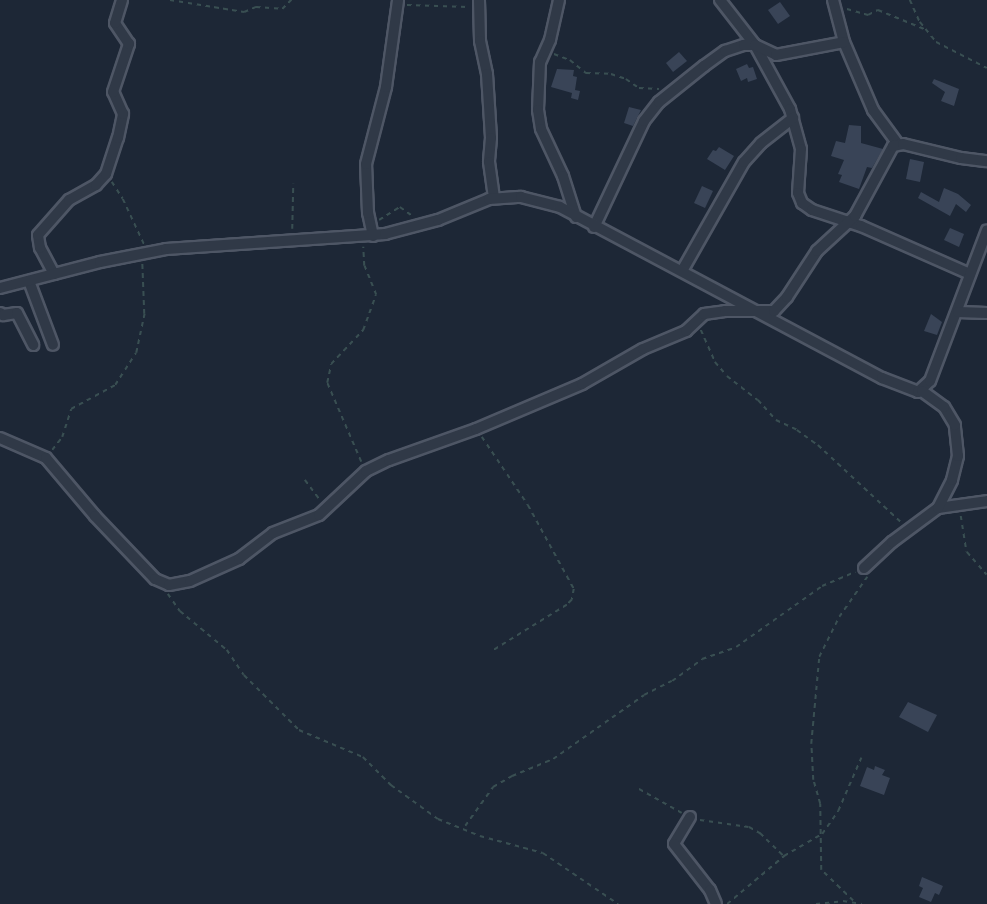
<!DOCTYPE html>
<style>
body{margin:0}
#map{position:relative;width:987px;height:904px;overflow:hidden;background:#1d2736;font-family:"DM Sans",sans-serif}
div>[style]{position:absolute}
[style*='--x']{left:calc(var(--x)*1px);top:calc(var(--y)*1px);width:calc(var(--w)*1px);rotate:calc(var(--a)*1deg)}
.building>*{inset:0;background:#394457}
.path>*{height:1.5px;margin-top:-0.75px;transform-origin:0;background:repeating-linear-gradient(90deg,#394f52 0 4.5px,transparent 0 9px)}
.roads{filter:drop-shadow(2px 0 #4e5665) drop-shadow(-2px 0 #4e5665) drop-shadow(0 2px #4e5665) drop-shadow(0 -2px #4e5665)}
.street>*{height:10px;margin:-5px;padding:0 5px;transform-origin:5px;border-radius:5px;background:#303947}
span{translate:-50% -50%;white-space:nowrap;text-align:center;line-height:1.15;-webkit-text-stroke:4.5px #161e2b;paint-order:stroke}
</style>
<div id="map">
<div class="building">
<i style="clip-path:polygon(780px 2px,790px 16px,778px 24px,768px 10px)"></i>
<i style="clip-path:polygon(679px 52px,687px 61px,673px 72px,666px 63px)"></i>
<i style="clip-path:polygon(747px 64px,749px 68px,753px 67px,757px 79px,748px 82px,747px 78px,741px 81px,736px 69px)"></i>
<i style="clip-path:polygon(557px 69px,574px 70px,573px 76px,577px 77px,575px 90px,580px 91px,578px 100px,571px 98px,572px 93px,551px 87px)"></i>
<i style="clip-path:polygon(934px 79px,959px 89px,954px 106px,941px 101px,945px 92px,932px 83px)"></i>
<i style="clip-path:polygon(629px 107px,641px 110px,633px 126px,624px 123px)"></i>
<i style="clip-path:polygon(849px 125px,861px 126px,861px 143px,883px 149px,872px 168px,867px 167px,859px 189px,839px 182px,842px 175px,838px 174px,844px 160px,831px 156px,836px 141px,845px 143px)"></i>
<i style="clip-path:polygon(719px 147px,734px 156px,725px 170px,707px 159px,713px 150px,716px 151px)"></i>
<i style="clip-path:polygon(910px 159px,924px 162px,920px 182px,906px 179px)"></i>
<i style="clip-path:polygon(702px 186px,713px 191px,705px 208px,694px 203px)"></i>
<i style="clip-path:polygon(944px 188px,958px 194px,971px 205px,966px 212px,956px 204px,950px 216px,918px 198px,921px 192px,939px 202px)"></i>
<i style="clip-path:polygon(950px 228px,964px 234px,959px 247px,944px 240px)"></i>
<i style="clip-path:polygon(931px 314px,942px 322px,937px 335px,924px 331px)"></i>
<i style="clip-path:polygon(908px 702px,937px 715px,928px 732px,899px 717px)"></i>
<i style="clip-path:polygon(875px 766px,885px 770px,882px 775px,890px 778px,884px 795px,860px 786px,867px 767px,874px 770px)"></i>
<i style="clip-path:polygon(922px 877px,943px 886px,939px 895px,935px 893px,931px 902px,919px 897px,923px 888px,919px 886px)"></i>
</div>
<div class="path">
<i style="--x:170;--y:0;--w:75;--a:9.2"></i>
<i style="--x:244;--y:12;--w:13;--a:-23"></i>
<i style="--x:256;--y:7;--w:26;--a:4"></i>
<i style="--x:282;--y:9;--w:13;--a:-45"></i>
<i style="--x:910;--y:0;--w:24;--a:66"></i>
<i style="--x:920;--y:22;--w:26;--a:51"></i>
<i style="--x:936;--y:42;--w:57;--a:27"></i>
<i style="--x:407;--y:5;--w:61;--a:1.9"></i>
<i style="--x:847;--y:9;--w:22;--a:16"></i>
<i style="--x:868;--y:15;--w:11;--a:-27"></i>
<i style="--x:878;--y:10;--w:50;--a:22.4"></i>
<i style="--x:554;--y:54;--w:17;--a:21"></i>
<i style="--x:570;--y:60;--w:21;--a:39"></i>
<i style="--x:586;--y:73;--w:25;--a:2"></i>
<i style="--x:611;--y:74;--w:16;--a:18"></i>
<i style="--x:626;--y:79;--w:16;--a:35"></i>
<i style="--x:639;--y:88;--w:20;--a:3"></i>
<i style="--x:112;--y:182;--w:20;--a:57"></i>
<i style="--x:123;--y:199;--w:50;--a:65"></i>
<i style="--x:379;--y:220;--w:25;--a:-32"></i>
<i style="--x:400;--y:207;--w:14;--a:36"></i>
<i style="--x:292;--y:229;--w:45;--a:-88.7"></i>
<i style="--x:701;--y:330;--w:35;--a:66"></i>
<i style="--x:715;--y:362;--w:18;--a:49"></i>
<i style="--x:727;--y:376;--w:39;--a:38"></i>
<i style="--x:758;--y:400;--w:27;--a:48"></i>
<i style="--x:776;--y:420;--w:23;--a:25"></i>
<i style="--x:797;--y:430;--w:26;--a:36"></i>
<i style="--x:818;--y:445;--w:115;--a:42.9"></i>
<i style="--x:482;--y:437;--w:82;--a:55.9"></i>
<i style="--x:528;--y:505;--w:96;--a:61.3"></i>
<i style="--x:574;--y:589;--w:11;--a:100"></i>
<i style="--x:572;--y:600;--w:7;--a:135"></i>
<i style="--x:567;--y:605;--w:89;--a:148.3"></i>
<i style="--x:52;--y:450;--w:16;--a:-52"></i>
<i style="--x:62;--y:437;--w:29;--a:-72"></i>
<i style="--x:71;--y:409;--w:50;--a:-28.6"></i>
<i style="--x:115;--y:385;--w:38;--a:-57"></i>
<i style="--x:136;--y:353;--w:40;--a:-78"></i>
<i style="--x:144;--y:314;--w:51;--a:-92.2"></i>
<i style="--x:361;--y:462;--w:86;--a:-113.3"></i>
<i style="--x:327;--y:383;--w:19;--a:-78"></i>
<i style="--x:331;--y:364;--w:47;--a:-46.7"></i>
<i style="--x:363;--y:330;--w:37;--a:-70"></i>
<i style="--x:376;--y:295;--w:31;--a:-112"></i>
<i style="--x:364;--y:266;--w:19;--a:-93"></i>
<i style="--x:305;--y:480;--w:25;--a:53"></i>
<i style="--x:961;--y:516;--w:36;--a:81"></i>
<i style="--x:967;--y:552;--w:30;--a:49"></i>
<i style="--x:168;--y:594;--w:21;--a:55"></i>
<i style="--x:180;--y:611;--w:61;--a:39.7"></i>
<i style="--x:227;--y:650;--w:30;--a:56"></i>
<i style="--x:244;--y:675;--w:78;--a:45"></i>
<i style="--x:299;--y:730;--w:69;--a:22.9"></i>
<i style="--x:363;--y:757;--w:40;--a:45"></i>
<i style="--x:391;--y:785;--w:58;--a:35.9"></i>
<i style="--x:438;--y:819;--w:45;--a:22"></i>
<i style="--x:480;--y:836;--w:65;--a:15.1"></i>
<i style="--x:543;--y:853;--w:91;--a:34.2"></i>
<i style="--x:639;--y:789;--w:49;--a:29.2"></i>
<i style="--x:700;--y:820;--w:49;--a:8.1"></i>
<i style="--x:749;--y:827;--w:13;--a:29"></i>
<i style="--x:760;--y:833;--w:32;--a:44"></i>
<i style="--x:465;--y:826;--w:48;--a:-54.3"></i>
<i style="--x:493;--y:787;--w:22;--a:-30"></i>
<i style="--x:512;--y:776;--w:44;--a:-22.5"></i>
<i style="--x:553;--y:759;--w:111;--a:-35.1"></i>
<i style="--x:644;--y:695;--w:31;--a:-27"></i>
<i style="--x:672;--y:681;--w:37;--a:-36"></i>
<i style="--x:702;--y:659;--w:36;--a:-19"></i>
<i style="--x:736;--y:647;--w:105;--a:-35.3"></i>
<i style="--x:822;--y:586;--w:36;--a:-23"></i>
<i style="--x:853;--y:901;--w:45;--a:-135.9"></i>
<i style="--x:821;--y:870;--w:66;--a:-90.9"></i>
<i style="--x:820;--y:804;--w:25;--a:-106"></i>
<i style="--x:813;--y:780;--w:36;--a:-93"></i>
<i style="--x:811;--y:744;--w:87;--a:-84.7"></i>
<i style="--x:819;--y:657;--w:45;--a:-63.4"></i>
<i style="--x:839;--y:617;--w:49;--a:-55"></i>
<i style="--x:727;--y:904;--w:75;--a:-40.1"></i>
<i style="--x:784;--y:856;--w:44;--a:-30.1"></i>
<i style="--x:822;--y:834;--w:28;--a:-55"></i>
<i style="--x:838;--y:811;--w:58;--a:-66.5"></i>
<i style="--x:816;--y:904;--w:27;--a:-6"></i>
<i style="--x:843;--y:901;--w:19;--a:9"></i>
</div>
<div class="roads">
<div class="street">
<i style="--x:479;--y:0;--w:41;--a:88.6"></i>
<i style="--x:480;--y:41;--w:34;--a:78"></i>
<i style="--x:487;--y:74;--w:64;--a:86.4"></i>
<i style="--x:491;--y:138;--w:24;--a:95"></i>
<i style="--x:489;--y:162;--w:36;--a:82"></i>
<i style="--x:559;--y:0;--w:41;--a:102.7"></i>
<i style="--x:550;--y:40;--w:24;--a:114"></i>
<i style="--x:540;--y:62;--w:48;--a:92.4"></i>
<i style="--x:538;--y:110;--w:19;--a:81"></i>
<i style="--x:541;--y:129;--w:52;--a:64.9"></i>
<i style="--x:563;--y:176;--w:43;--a:72.4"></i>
<i style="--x:720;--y:0;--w:57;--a:52.1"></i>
<i style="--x:755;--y:45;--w:73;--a:61.3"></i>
<i style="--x:790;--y:109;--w:41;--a:74.6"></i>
<i style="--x:801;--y:149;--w:44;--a:93.9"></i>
<i style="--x:798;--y:193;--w:11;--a:68"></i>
<i style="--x:802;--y:203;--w:12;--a:35"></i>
<i style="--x:812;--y:210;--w:52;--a:18.1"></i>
<i style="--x:861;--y:226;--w:119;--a:23.8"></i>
<i style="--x:833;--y:0;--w:43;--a:75.3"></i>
<i style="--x:844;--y:42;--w:74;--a:66.9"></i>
<i style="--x:873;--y:110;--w:42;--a:53.7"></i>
<i style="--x:594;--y:227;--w:117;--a:-64.7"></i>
<i style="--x:644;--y:121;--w:24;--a:-52"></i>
<i style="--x:659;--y:102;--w:58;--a:-38.7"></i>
<i style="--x:704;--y:66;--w:26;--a:-36"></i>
<i style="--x:725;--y:51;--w:20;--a:-18"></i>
<i style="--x:744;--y:45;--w:11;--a:0"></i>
<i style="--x:755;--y:45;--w:23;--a:25"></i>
<i style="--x:776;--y:55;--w:69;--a:-10.8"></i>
<i style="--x:373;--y:236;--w:24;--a:-102"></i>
<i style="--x:368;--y:213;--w:49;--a:-92.3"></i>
<i style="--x:366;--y:164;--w:80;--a:-75.4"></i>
<i style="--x:386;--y:87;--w:88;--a:-82.1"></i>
<i style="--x:682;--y:271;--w:125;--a:-60.4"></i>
<i style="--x:744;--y:162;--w:25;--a:-48"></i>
<i style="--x:761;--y:143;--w:41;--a:-38"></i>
<i style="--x:54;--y:274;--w:30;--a:-118"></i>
<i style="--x:40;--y:248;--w:13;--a:-99"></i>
<i style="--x:38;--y:235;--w:47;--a:-48.5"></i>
<i style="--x:69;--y:200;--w:31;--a:-29"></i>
<i style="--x:96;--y:185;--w:15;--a:-48"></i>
<i style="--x:106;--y:174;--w:38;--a:-72"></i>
<i style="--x:118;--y:138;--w:25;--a:-78"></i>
<i style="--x:123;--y:114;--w:24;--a:-114"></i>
<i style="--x:113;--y:92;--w:51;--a:-71.6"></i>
<i style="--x:129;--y:44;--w:25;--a:-124"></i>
<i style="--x:115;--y:23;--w:24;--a:-73"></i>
<i style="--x:29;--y:281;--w:68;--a:69.4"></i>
<i style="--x:0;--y:288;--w:103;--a:-14.6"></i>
<i style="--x:100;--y:262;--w:67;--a:-11.1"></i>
<i style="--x:166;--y:249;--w:220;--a:-3.9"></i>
<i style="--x:385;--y:234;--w:55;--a:-14.8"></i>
<i style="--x:438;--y:220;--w:55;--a:-22.4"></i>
<i style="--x:489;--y:199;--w:32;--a:-4"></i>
<i style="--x:521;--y:197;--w:40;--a:14.4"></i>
<i style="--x:560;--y:207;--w:365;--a:28"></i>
<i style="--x:882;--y:378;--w:39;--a:21"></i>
<i style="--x:918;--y:392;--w:16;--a:-43"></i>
<i style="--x:930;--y:381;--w:161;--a:-69.3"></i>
<i style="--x:958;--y:312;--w:29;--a:2"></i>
<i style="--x:0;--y:313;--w:4;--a:34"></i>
<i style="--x:3;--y:315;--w:14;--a:-8"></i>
<i style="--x:17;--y:313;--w:36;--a:63"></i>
<i style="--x:0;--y:438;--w:50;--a:23.5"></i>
<i style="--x:46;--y:458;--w:76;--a:49.8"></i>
<i style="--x:95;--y:516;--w:87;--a:46.4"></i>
<i style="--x:155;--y:579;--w:15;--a:23"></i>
<i style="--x:169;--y:585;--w:21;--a:-11"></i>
<i style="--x:190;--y:581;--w:54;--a:-24.2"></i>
<i style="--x:239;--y:559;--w:43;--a:-37.4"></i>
<i style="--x:273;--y:533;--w:49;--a:-21.4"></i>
<i style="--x:319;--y:515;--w:64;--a:-43.1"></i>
<i style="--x:366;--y:471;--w:25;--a:-26"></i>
<i style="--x:389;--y:460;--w:92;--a:-19.6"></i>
<i style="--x:476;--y:429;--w:115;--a:-23"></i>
<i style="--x:582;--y:384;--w:70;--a:-29.8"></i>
<i style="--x:643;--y:349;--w:47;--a:-22.7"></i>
<i style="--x:686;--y:331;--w:25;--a:-43"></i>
<i style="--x:704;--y:314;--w:21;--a:-8"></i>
<i style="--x:725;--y:311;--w:49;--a:0"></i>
<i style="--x:774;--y:311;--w:19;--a:-47"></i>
<i style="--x:787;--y:297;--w:55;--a:-56.9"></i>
<i style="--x:817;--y:251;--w:52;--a:-42.6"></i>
<i style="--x:855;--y:216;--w:80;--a:-61.5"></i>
<i style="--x:893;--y:146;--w:10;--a:-11"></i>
<i style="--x:903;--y:144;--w:60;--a:13.6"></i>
<i style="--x:961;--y:158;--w:26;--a:7"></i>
<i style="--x:938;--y:508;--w:49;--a:-8.1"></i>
<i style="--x:864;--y:568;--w:38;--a:-43"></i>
<i style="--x:892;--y:542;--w:57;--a:-36.5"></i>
<i style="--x:938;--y:508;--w:31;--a:-63"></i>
<i style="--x:952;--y:480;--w:25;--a:-76"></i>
<i style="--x:958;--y:456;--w:31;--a:-96"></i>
<i style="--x:955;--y:425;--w:21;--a:-121"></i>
<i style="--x:944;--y:407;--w:27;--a:-144"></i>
<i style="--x:690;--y:817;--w:31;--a:121"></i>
<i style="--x:674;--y:844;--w:58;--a:52"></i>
<i style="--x:710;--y:890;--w:15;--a:67"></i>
</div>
</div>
</div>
